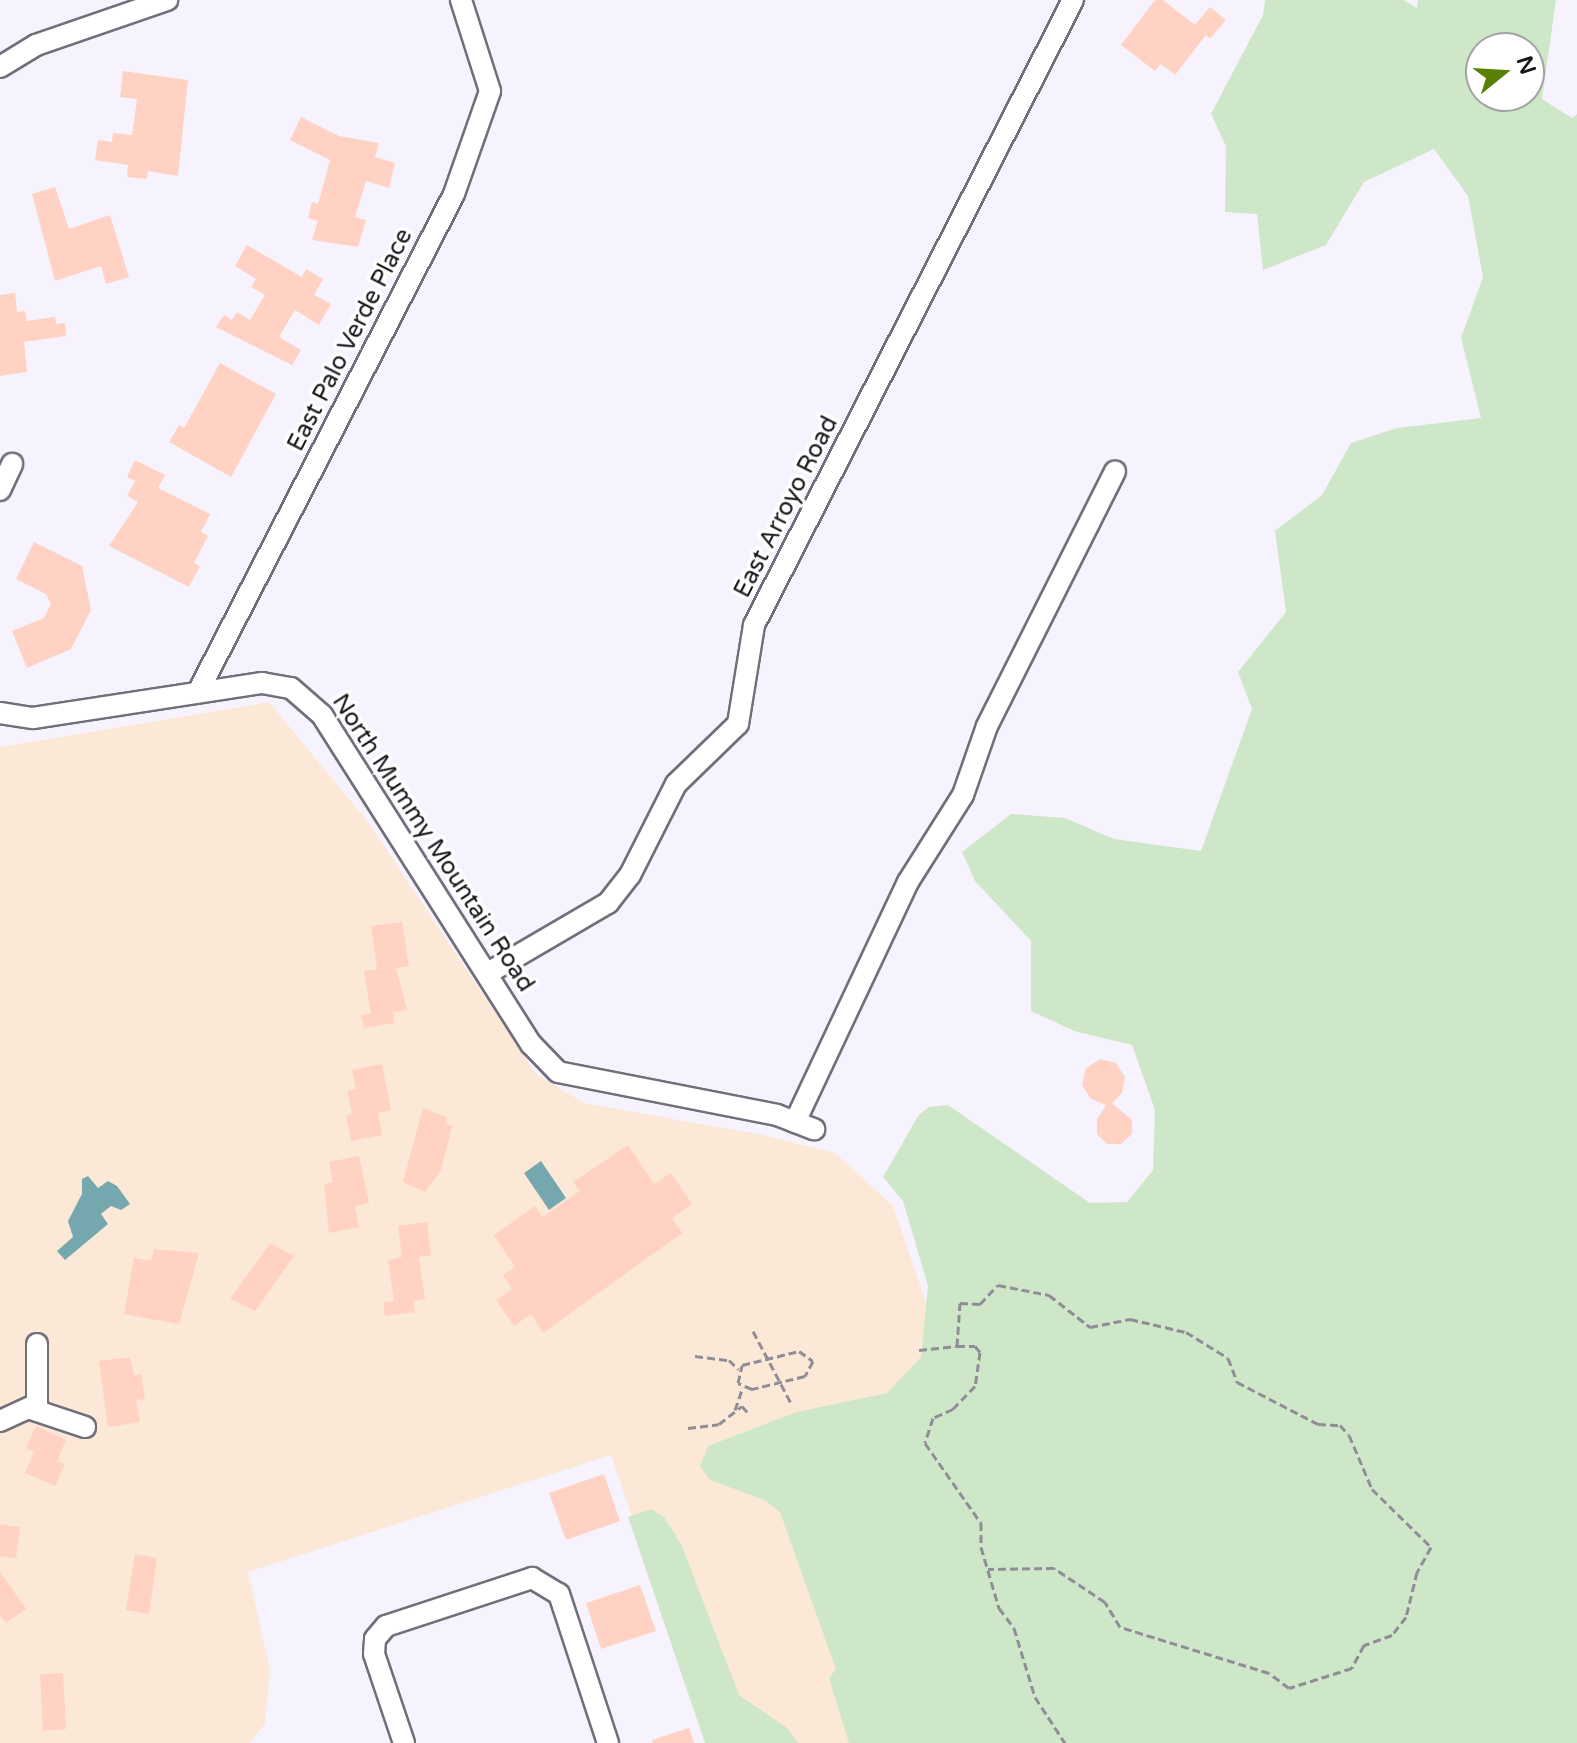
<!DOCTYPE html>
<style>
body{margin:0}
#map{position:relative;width:1577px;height:1743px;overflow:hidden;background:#f7f3fe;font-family:"Varela Round",sans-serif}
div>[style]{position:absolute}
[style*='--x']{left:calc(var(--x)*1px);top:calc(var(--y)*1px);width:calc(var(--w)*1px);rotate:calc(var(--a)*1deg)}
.commercial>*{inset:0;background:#fbe8d7}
.green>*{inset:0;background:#cfe7c9}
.water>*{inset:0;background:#75a8ae}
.building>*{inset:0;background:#ffd2c3}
.path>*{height:3px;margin-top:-1.5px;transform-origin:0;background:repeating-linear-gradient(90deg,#918d96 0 8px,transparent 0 12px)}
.roads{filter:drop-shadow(2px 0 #726e7a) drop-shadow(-2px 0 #726e7a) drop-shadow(0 2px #726e7a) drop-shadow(0 -2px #726e7a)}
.minor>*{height:20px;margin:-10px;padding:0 10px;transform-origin:10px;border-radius:10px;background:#fff}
span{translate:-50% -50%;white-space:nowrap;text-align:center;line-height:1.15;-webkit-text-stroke:7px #fff;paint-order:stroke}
.street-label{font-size:24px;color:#18161b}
.north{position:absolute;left:1465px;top:32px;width:80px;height:80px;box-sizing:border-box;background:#fff;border:2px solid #a3a2a4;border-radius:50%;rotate:72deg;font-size:22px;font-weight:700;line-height:32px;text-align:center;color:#18161b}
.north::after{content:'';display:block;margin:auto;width:28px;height:36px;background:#588002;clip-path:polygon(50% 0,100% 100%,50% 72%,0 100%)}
</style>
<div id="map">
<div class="commercial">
<i style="clip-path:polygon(269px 702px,368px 822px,536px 1074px,584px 1103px,763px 1135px,835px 1153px,893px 1206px,1077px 1743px,709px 1743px,611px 1455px,248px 1572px,270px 1670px,265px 1724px,249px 1743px,0 1743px,0 747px)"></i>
</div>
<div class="green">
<i style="clip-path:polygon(evenodd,1265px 0,1403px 0,1417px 8px,1418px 0,1556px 0,1542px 99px,1572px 118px,1577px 114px,1577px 1743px,849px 1743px,829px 1678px,836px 1669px,780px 1512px,764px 1500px,710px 1480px,700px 1466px,708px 1446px,797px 1412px,887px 1393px,921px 1357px,928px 1286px,903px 1201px,883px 1177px,918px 1116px,929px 1107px,948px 1105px,1090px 1203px,1127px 1202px,1153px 1170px,1155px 1110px,1132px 1045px,1074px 1031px,1031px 1011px,1031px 941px,975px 881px,962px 852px,1011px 814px,1065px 818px,1114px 839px,1201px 851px,1252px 709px,1238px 672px,1286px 612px,1275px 531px,1322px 495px,1351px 443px,1397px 428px,1481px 418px,1461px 338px,1483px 277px,1468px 196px,1434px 149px,1364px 182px,1326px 245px,1263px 270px,1257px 214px,1225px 212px,1226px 146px,1211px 114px,1263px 15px,1265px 0,1481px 48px,1529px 48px,1529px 96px,1481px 96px,1481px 48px)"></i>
<i style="clip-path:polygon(651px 1509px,664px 1517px,681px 1544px,739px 1695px,787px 1728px,798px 1743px,705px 1743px,628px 1517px)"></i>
</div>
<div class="water">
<i style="clip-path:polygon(541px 1161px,566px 1198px,549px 1210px,524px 1173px)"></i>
<i style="clip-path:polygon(88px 1176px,98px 1188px,108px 1181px,117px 1186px,130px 1204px,121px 1210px,111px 1206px,101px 1214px,108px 1224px,65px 1260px,57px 1251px,73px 1237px,68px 1221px,82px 1194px,82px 1179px)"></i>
</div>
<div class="building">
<i style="clip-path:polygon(1155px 0,1163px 0,1195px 25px,1210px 7px,1226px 20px,1210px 39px,1206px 35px,1175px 75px,1161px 64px,1155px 71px,1121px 45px)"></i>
<i style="clip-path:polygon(123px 71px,188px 80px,178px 176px,148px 171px,147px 179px,127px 177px,128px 165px,95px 160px,98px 140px,112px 142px,113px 133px,132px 135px,137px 99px,120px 97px)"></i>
<i style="clip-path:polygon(301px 117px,339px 136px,379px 143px,375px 157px,395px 163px,389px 188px,366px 181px,355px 217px,366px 220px,358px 247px,312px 240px,318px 221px,308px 218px,312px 202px,318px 204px,330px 160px,290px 140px)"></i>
<i style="clip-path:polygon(55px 187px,69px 229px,110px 215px,129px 277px,106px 284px,101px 266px,55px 281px,32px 194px)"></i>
<i style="clip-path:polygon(247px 245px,302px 277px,306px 269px,323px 279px,314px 295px,331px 304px,319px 325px,295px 310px,279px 337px,301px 350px,292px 365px,216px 327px,224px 315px,232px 320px,237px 312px,250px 320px,265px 295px,251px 287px,256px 279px,235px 266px)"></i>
<i style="clip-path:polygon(15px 293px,17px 312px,25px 311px,27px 321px,55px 317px,56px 324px,65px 323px,66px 336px,24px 342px,27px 372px,0 376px,0 295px)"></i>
<i style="clip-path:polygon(220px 363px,276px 394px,231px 477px,169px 442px,179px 425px,184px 428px)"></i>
<i style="clip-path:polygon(135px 460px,165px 475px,158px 488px,210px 514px,201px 532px,208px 536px,194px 563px,200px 566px,189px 587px,109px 546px,138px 502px,127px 496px,135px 481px,127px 477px)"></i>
<i style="clip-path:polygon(34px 542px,82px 566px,91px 610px,71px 649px,27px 668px,12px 631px,44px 618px,51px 604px,46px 594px,16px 579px)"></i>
<i style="clip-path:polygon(402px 922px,409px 966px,396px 968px,407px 1010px,393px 1012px,394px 1023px,364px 1028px,361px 1015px,371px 1013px,364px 971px,377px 969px,371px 926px)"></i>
<i style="clip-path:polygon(1100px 1059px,1116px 1063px,1125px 1077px,1122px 1093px,1112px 1103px,1132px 1120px,1132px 1134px,1121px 1144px,1107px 1144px,1097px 1134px,1097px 1119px,1106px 1105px,1091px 1099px,1082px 1085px,1086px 1068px)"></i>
<i style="clip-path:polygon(382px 1064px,391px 1110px,378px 1113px,382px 1135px,351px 1141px,346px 1115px,352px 1114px,347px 1091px,356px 1089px,352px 1070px)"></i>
<i style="clip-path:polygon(423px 1108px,447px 1118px,445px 1123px,452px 1126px,441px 1170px,425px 1192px,403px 1182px)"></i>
<i style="clip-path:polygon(628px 1145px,654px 1184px,671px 1173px,692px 1204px,672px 1218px,682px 1233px,543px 1333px,531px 1314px,514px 1326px,496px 1300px,512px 1289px,503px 1275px,515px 1267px,494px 1235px,535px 1206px,542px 1217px,580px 1191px,573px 1182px)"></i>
<i style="clip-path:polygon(359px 1156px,369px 1203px,355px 1206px,359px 1227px,329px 1233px,324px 1184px,333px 1182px,329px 1162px)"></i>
<i style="clip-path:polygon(427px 1222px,431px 1255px,419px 1257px,425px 1299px,413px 1301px,415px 1312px,385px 1316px,383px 1302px,394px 1301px,388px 1260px,402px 1257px,398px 1226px)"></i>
<i style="clip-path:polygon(270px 1243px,294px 1256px,255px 1311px,230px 1299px)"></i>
<i style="clip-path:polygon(154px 1249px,199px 1253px,179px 1324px,124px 1314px,134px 1258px,151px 1261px)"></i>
<i style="clip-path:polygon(130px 1357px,134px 1376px,141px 1374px,145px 1399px,136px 1400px,140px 1422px,108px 1427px,99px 1361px)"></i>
<i style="clip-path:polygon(36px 1426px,66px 1440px,57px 1461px,65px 1464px,55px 1486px,25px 1473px,34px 1452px,26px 1448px)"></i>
<i style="clip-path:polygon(604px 1474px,620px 1521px,566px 1540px,549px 1493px)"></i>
<i style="clip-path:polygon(0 1524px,20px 1527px,16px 1558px,0 1556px)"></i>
<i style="clip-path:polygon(135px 1554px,157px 1558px,149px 1614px,126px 1610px)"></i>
<i style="clip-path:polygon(0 1572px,26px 1609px,6px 1623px,0 1615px)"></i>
<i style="clip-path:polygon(640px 1585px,656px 1631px,601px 1649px,586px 1603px)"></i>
<i style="clip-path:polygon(63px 1673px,66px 1729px,43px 1731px,40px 1674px)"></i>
<i style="clip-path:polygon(689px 1728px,694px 1743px,653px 1743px,652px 1740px)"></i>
</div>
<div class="path">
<i style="--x:753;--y:1331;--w:81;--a:62.2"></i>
<i style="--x:957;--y:1346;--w:18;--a:0"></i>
<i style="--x:975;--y:1346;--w:8;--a:50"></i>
<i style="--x:980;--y:1352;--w:34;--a:98"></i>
<i style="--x:975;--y:1386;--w:32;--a:134"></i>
<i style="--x:953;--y:1409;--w:22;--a:156"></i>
<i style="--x:933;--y:1418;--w:26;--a:108"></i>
<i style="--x:925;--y:1443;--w:98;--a:55"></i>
<i style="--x:981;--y:1523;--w:24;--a:90"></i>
<i style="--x:981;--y:1547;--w:64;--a:73.6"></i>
<i style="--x:999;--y:1608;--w:25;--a:53"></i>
<i style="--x:1014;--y:1628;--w:72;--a:73.1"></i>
<i style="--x:1035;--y:1697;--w:55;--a:56.9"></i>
<i style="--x:919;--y:1350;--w:38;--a:-6"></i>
<i style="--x:957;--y:1346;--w:43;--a:-86"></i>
<i style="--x:960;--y:1303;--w:20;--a:3"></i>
<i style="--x:980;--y:1304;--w:26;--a:-47"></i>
<i style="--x:998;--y:1285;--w:52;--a:11.1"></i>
<i style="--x:1049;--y:1295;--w:52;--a:38"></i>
<i style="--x:1090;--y:1327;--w:41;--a:-11.3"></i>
<i style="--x:1130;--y:1319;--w:57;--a:13.1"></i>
<i style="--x:1186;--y:1332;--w:49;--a:31.8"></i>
<i style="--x:1228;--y:1358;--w:26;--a:69"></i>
<i style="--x:1237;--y:1382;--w:91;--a:27.4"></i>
<i style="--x:1318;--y:1424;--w:22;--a:3"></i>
<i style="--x:1340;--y:1425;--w:13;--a:48"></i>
<i style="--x:1349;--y:1435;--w:59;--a:66.9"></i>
<i style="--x:1372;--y:1489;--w:83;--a:44.5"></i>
<i style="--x:1431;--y:1547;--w:29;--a:119"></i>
<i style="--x:1417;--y:1572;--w:46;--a:103.7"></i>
<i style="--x:1406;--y:1617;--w:23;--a:128"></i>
<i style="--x:1392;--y:1635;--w:30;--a:160"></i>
<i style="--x:1364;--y:1645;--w:26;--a:118"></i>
<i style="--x:1352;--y:1668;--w:66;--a:162.4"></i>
<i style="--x:1289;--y:1688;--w:25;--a:-143"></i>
<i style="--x:1269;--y:1673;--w:156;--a:-162.8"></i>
<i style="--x:1120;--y:1627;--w:29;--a:-121"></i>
<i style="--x:1105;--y:1602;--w:61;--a:-146.3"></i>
<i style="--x:1054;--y:1568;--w:66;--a:179.1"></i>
<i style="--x:799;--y:1351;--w:17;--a:36"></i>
<i style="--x:813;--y:1361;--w:17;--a:118"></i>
<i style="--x:805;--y:1376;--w:55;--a:166.2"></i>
<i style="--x:752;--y:1389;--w:15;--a:-157"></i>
<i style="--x:738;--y:1383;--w:18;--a:-77"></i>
<i style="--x:742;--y:1365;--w:59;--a:-13.8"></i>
<i style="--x:695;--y:1356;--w:34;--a:7"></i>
<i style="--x:729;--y:1360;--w:13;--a:45"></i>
<i style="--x:735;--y:1410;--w:24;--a:-71"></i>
<i style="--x:688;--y:1428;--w:31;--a:-7"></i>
<i style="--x:719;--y:1424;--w:29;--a:-38"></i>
<i style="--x:742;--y:1406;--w:11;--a:49"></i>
</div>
<div class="roads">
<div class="minor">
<i style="--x:0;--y:67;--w:42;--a:-31.4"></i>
<i style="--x:36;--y:45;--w:139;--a:-19"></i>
<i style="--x:0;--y:490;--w:29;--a:-65"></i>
<i style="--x:198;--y:692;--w:560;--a:-62.79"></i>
<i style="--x:454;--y:194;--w:109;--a:-70.7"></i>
<i style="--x:490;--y:91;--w:96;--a:-107.7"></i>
<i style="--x:0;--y:713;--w:33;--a:9"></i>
<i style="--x:33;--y:718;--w:232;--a:-8.7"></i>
<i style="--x:262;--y:683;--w:29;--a:10"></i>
<i style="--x:291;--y:688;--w:41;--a:41.1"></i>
<i style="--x:322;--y:715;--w:390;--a:57.6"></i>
<i style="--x:531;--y:1044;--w:39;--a:46"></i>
<i style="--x:558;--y:1072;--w:223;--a:11.1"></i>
<i style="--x:777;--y:1115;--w:40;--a:21"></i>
<i style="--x:488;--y:973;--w:139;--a:-30.3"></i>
<i style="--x:608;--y:903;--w:36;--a:-52"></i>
<i style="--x:630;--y:875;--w:102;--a:-63.2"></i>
<i style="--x:676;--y:784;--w:86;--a:-44.1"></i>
<i style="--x:738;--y:724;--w:100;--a:-80.8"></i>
<i style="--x:754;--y:625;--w:702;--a:-62.96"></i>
<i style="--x:795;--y:1122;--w:265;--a:-64.8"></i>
<i style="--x:908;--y:882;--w:103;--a:-57.7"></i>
<i style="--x:963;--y:795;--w:73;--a:-70.8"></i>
<i style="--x:987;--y:726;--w:285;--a:-63.3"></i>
<i style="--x:31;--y:1409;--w:57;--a:18.4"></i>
<i style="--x:0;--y:1421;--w:41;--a:-24.7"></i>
<i style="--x:37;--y:1404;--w:60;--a:-90"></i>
<i style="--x:404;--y:1743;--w:94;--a:-108.6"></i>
<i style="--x:374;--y:1654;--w:15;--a:-86"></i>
<i style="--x:375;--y:1639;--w:17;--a:-50"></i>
<i style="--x:386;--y:1626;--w:154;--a:-18.2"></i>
<i style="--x:532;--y:1578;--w:31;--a:31"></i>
<i style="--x:559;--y:1594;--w:157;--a:71.8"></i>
</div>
</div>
<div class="street-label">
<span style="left:350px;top:340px;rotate:-63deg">East Palo Verde Place</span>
<span style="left:786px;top:507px;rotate:-63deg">East Arroyo Road</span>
<span style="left:433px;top:843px;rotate:57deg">North Mummy Mountain Road</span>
</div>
<div class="north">N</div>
</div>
